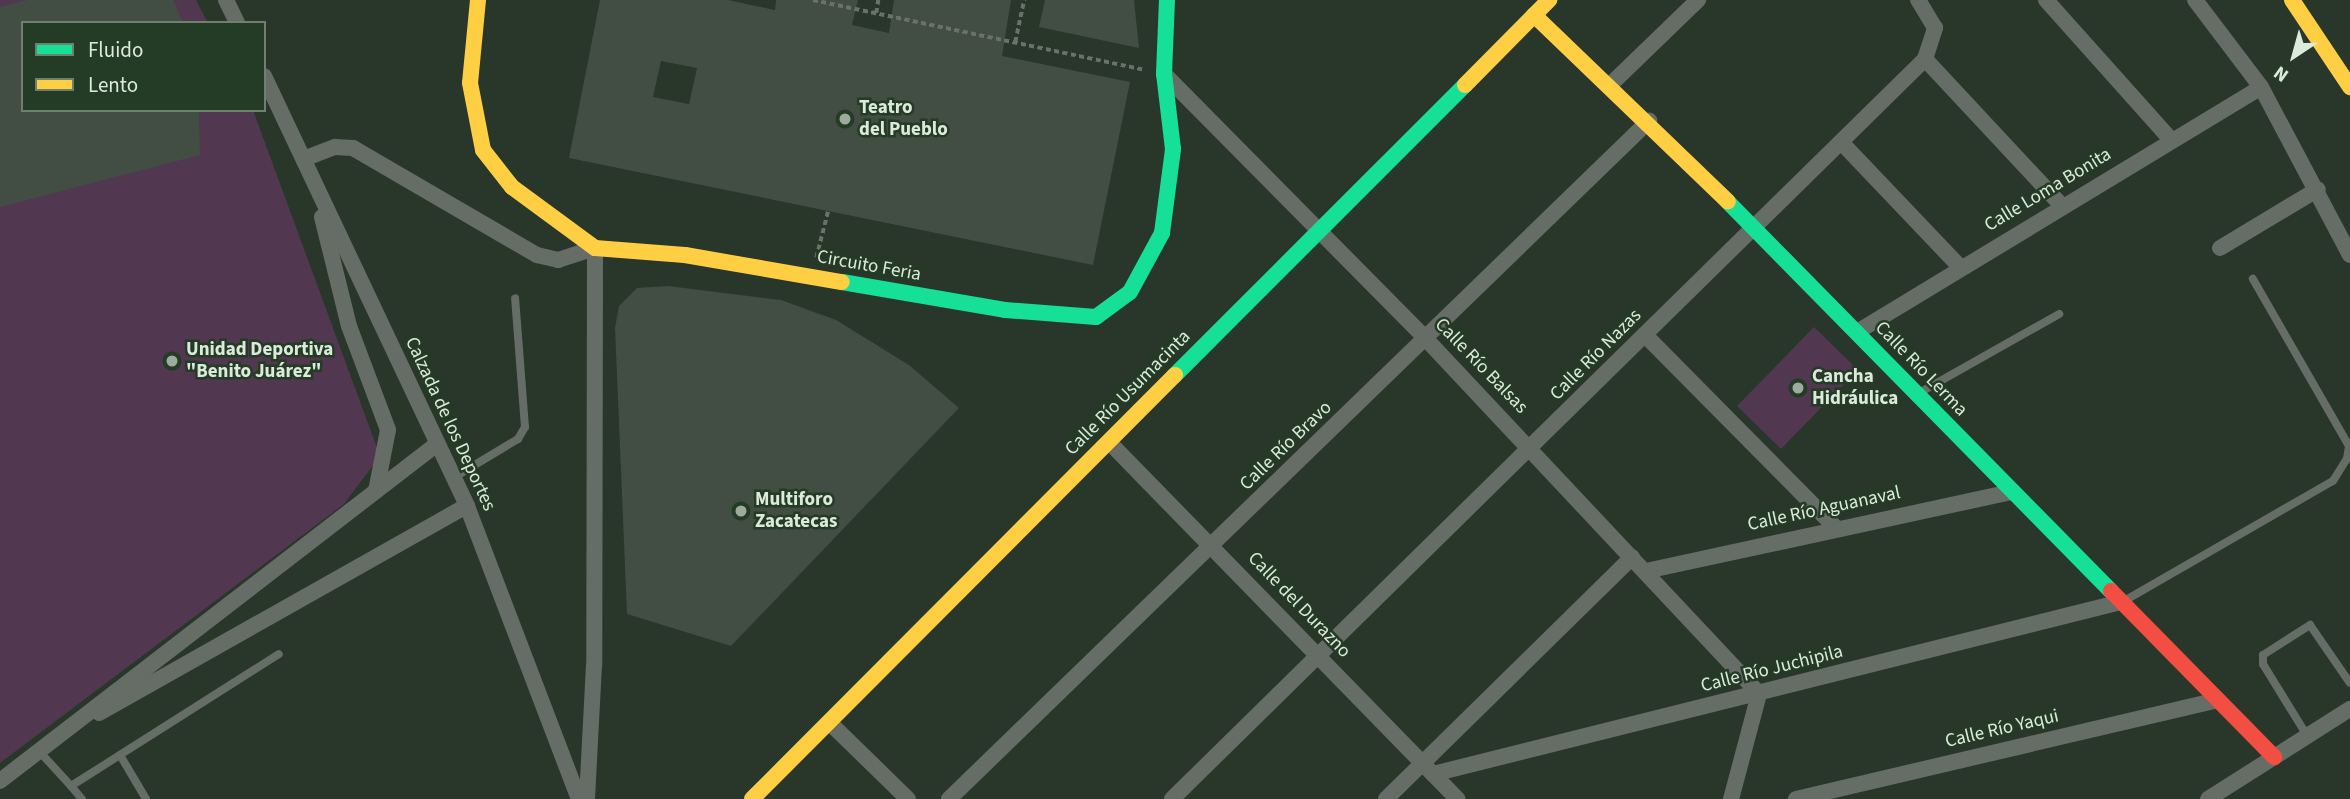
<!DOCTYPE html>
<meta charset="utf-8">
<style>
body{margin:0}
#map{position:relative;width:2350px;height:799px;overflow:hidden;background:#29362a;font-family:"Source Sans 3",sans-serif}
div>[style]{position:absolute}
[style*='--x']{left:calc(var(--x)*1px);top:calc(var(--y)*1px);width:calc(var(--w)*1px);rotate:calc(var(--a)*1deg)}
.green>*{inset:0;background:#513750}
.building>*{inset:0;background:#424d43}
.path>*{height:3.5px;margin-top:-1.75px;transform-origin:0;background:repeating-linear-gradient(90deg,#6a706a 0 5px,transparent 0 8.5px)}
.lane>*{height:8px;margin:-4px;padding:0 4px;transform-origin:4px;border-radius:4px;background:#666c66}
.street>*{height:16px;margin:-8px;padding:0 8px;transform-origin:8px;border-radius:8px;background:#666c66}
.fast>*{height:16px;margin:-8px;padding:0 8px;transform-origin:8px;border-radius:8px;background:#16e098}
.slow>*{height:16px;margin:-8px;padding:0 8px;transform-origin:8px;border-radius:8px;background:#ffcf43}
.jam>*{height:16px;margin:-8px;padding:0 8px;transform-origin:8px;border-radius:8px;background:#f24e42}
.dots>*{width:19px;height:19px;translate:-50% -50%;box-sizing:border-box;border:4px solid #243b25;border-radius:50%}
span{translate:-50% -50%;white-space:nowrap;text-align:center;line-height:1.15;-webkit-text-stroke:5px #243b25;paint-order:stroke}
.poi-label{font-size:19px;color:#dceadc;font-weight:700}
.left{translate:0 -50%;text-align:left}
.street-label{font-size:19px;color:#dceadc}
.legend{position:absolute;left:21px;top:21px;width:245px;height:91px;box-sizing:border-box;background:#243b25;border:2px solid #6e816e;margin:0;padding:9px 12px;list-style:none;font-size:21px;color:#dceadc}
.legend li{display:flex;align-items:center;gap:14px;height:35px}
.legend b{width:35px;border:2px solid #6e816e}
.north{position:absolute;left:2259px;top:21px;width:70px;height:70px;-webkit-text-stroke:5px #243b25;paint-order:stroke;rotate:216deg;font-size:19px;font-weight:700;line-height:28px;text-align:center;color:#dceadc}
.north::after{content:'';display:block;margin:auto;width:24px;height:32px;background:#dceadc;clip-path:polygon(50% 0,100% 100%,50% 72%,0 100%)}
</style>
<div id="map">
<div class="green">
<i style="clip-path:polygon(0 0,196px 0,208px 23px,23px 23px,23px 110px,253px 110px,380px 456px,344px 504px,0 763px)"></i>
<i style="clip-path:polygon(1814px 327px,1858px 370px,1781px 449px,1737px 406px)"></i>
</div>
<div class="building">
<i style="clip-path:polygon(27px 0,173px 0,183px 23px,23px 23px,23px 110px,199px 110px,200px 155px,0 207px,0 7px)"></i>
<i style="clip-path:polygon(evenodd,600px 0,728px 0,775px 10px,776px 0,858px 0,852px 25px,889px 33px,894px 0,1011px 0,1002px 56px,1130px 82px,1093px 265px,569px 158px,600px 0,661px 61px,697px 68px,689px 104px,653px 97px,661px 61px)"></i>
<i style="clip-path:polygon(1045px 0,1134px 0,1139px 48px,1039px 27px)"></i>
<i style="clip-path:polygon(668px 286px,781px 300px,836px 320px,909px 365px,959px 408px,731px 646px,627px 614px,615px 328px,619px 306px,637px 288px)"></i>
</div>
<div class="path">
<i style="--x:813;--y:0;--w:339;--a:11.9"></i>
<i style="--x:876;--y:13;--w:13;--a:-81"></i>
<i style="--x:1015;--y:42;--w:43;--a:-77.9"></i>
<i style="--x:816;--y:258;--w:49;--a:-75.7"></i>
</div>
<div class="lane">
<i style="--x:1919;--y:393;--w:161;--a:-29.4"></i>
<i style="--x:453;--y:478;--w:76;--a:-31"></i>
<i style="--x:518;--y:439;--w:14;--a:-60"></i>
<i style="--x:525;--y:427;--w:129;--a:-94.4"></i>
<i style="--x:2124;--y:601;--w:241;--a:-29.9"></i>
<i style="--x:2333;--y:481;--w:26;--a:-58"></i>
<i style="--x:2347;--y:459;--w:13;--a:-81"></i>
<i style="--x:2349;--y:446;--w:193;--a:-119.9"></i>
<i style="--x:2306;--y:734;--w:82;--a:-121.6"></i>
<i style="--x:2263;--y:664;--w:9;--a:-90"></i>
<i style="--x:2263;--y:655;--w:56;--a:-32.6"></i>
<i style="--x:2310;--y:625;--w:70;--a:55.4"></i>
<i style="--x:38;--y:750;--w:49;--a:47.5"></i>
<i style="--x:71;--y:786;--w:246;--a:-32.4"></i>
<i style="--x:120;--y:755;--w:51;--a:59.4"></i>
<i style="--x:71;--y:786;--w:17;--a:50"></i>
</div>
<div class="street">
<i style="--x:226;--y:0;--w:25;--a:64"></i>
<i style="--x:2046;--y:0;--w:188;--a:48.2"></i>
<i style="--x:2195;--y:0;--w:109;--a:52.8"></i>
<i style="--x:2261;--y:87;--w:190;--a:62.1"></i>
<i style="--x:1925;--y:59;--w:201;--a:47"></i>
<i style="--x:1164;--y:74;--w:373;--a:45.3"></i>
<i style="--x:1426;--y:339;--w:487;--a:46.8"></i>
<i style="--x:1759;--y:694;--w:109;--a:104.9"></i>
<i style="--x:264;--y:76;--w:476;--a:64.7"></i>
<i style="--x:467;--y:506;--w:314;--a:69.1"></i>
<i style="--x:1609;--y:86;--w:124;--a:-44"></i>
<i style="--x:1841;--y:142;--w:174;--a:46.4"></i>
<i style="--x:306;--y:158;--w:31;--a:-21"></i>
<i style="--x:335;--y:147;--w:18;--a:3"></i>
<i style="--x:353;--y:148;--w:213;--a:30.2"></i>
<i style="--x:537;--y:255;--w:22;--a:13"></i>
<i style="--x:558;--y:260;--w:39;--a:-18"></i>
<i style="--x:595;--y:248;--w:417;--a:90.1"></i>
<i style="--x:594;--y:665;--w:134;--a:93"></i>
<i style="--x:322;--y:217;--w:112;--a:76.1"></i>
<i style="--x:349;--y:326;--w:111;--a:69.4"></i>
<i style="--x:388;--y:430;--w:62;--a:101.1"></i>
<i style="--x:2220;--y:248;--w:114;--a:-31"></i>
<i style="--x:1857;--y:332;--w:472;--a:-31.2"></i>
<i style="--x:1645;--y:335;--w:270;--a:45.3"></i>
<i style="--x:1109;--y:442;--w:499;--a:45.7"></i>
<i style="--x:1646;--y:571;--w:373;--a:-12.2"></i>
<i style="--x:99;--y:713;--w:422;--a:-29.4"></i>
<i style="--x:830;--y:723;--w:109;--a:44.3"></i>
<i style="--x:1433;--y:774;--w:709;--a:-14.04"></i>
<i style="--x:0;--y:781;--w:552;--a:-37.64"></i>
<i style="--x:949;--y:799;--w:975;--a:-44.09"></i>
<i style="--x:1172;--y:799;--w:1056;--a:-44.5"></i>
<i style="--x:1925;--y:59;--w:33;--a:-72"></i>
<i style="--x:1935;--y:28;--w:33;--a:-121"></i>
<i style="--x:1386;--y:799;--w:345;--a:-44.5"></i>
<i style="--x:1796;--y:799;--w:433;--a:-13.2"></i>
<i style="--x:2208;--y:799;--w:168;--a:-32.4"></i>
</div>
<div class="fast">
<i style="--x:1728;--y:202;--w:546;--a:45.45"></i>
<i style="--x:842;--y:282;--w:165;--a:9.7"></i>
<i style="--x:1005;--y:310;--w:91;--a:4.4"></i>
<i style="--x:1096;--y:317;--w:42;--a:-36.3"></i>
<i style="--x:1130;--y:292;--w:67;--a:-61.5"></i>
<i style="--x:1162;--y:233;--w:85;--a:-82.5"></i>
<i style="--x:1173;--y:149;--w:76;--a:-96.8"></i>
<i style="--x:1164;--y:74;--w:74;--a:-87.7"></i>
<i style="--x:1175;--y:375;--w:410;--a:-45"></i>
</div>
<div class="slow">
<i style="--x:478;--y:0;--w:83;--a:95.5"></i>
<i style="--x:470;--y:83;--w:68;--a:79"></i>
<i style="--x:483;--y:150;--w:47;--a:51.9"></i>
<i style="--x:512;--y:187;--w:103;--a:36.3"></i>
<i style="--x:595;--y:248;--w:90;--a:4.4"></i>
<i style="--x:685;--y:255;--w:159;--a:9.8"></i>
<i style="--x:2292;--y:0;--w:105;--a:56.3"></i>
<i style="--x:1534;--y:15;--w:269;--a:43.9"></i>
<i style="--x:1465;--y:85;--w:120;--a:-45.3"></i>
<i style="--x:752;--y:799;--w:599;--a:-45.07"></i>
</div>
<div class="jam">
<i style="--x:2111;--y:591;--w:233;--a:45.5"></i>
</div>
<div class="dots">
<i style="left:845px;top:119px;background:#9dab9e"></i>
<i style="left:172px;top:361px;background:#9dab9e"></i>
<i style="left:1798px;top:388px;background:#9dab9e"></i>
<i style="left:741px;top:511px;background:#9dab9e"></i>
</div>
<div class="poi-label">
<span class="left" style="left:859px;top:119px">Teatro<br>del Pueblo</span>
<span class="left" style="left:186px;top:361px">Unidad Deportiva<br>"Benito Juárez"</span>
<span class="left" style="left:1812px;top:388px">Cancha<br>Hidráulica</span>
<span class="left" style="left:755px;top:511px">Multiforo<br>Zacatecas</span>
</div>
<div class="street-label">
<span style="left:2048px;top:190px;rotate:-31deg">Calle Loma Bonita</span>
<span style="left:869px;top:266px;rotate:10deg">Circuito Feria</span>
<span style="left:1596px;top:355px;rotate:-45deg">Calle Río Nazas</span>
<span style="left:1481px;top:366px;rotate:46deg">Calle Río Balsas</span>
<span style="left:1921px;top:369px;rotate:46deg">Calle Río Lerma</span>
<span style="left:1128px;top:393px;rotate:-45deg">Calle Río Usumacinta</span>
<span style="left:450px;top:424px;rotate:65deg">Calzada de los Deportes</span>
<span style="left:1286px;top:446px;rotate:-44deg">Calle Río Bravo</span>
<span style="left:1824px;top:509px;rotate:-12deg">Calle Río Aguanaval</span>
<span style="left:1299px;top:605px;rotate:46deg">Calle del Durazno</span>
<span style="left:1772px;top:669px;rotate:-14deg">Calle Río Juchipila</span>
<span style="left:2002px;top:729px;rotate:-13deg">Calle Río Yaqui</span>
</div>
<ul class="legend">
<li><b style="height:9px;background:#16e098"></b>Fluido</li>
<li><b style="height:9px;background:#ffcf43"></b>Lento</li>
</ul>
<div class="north">N</div>
</div>
